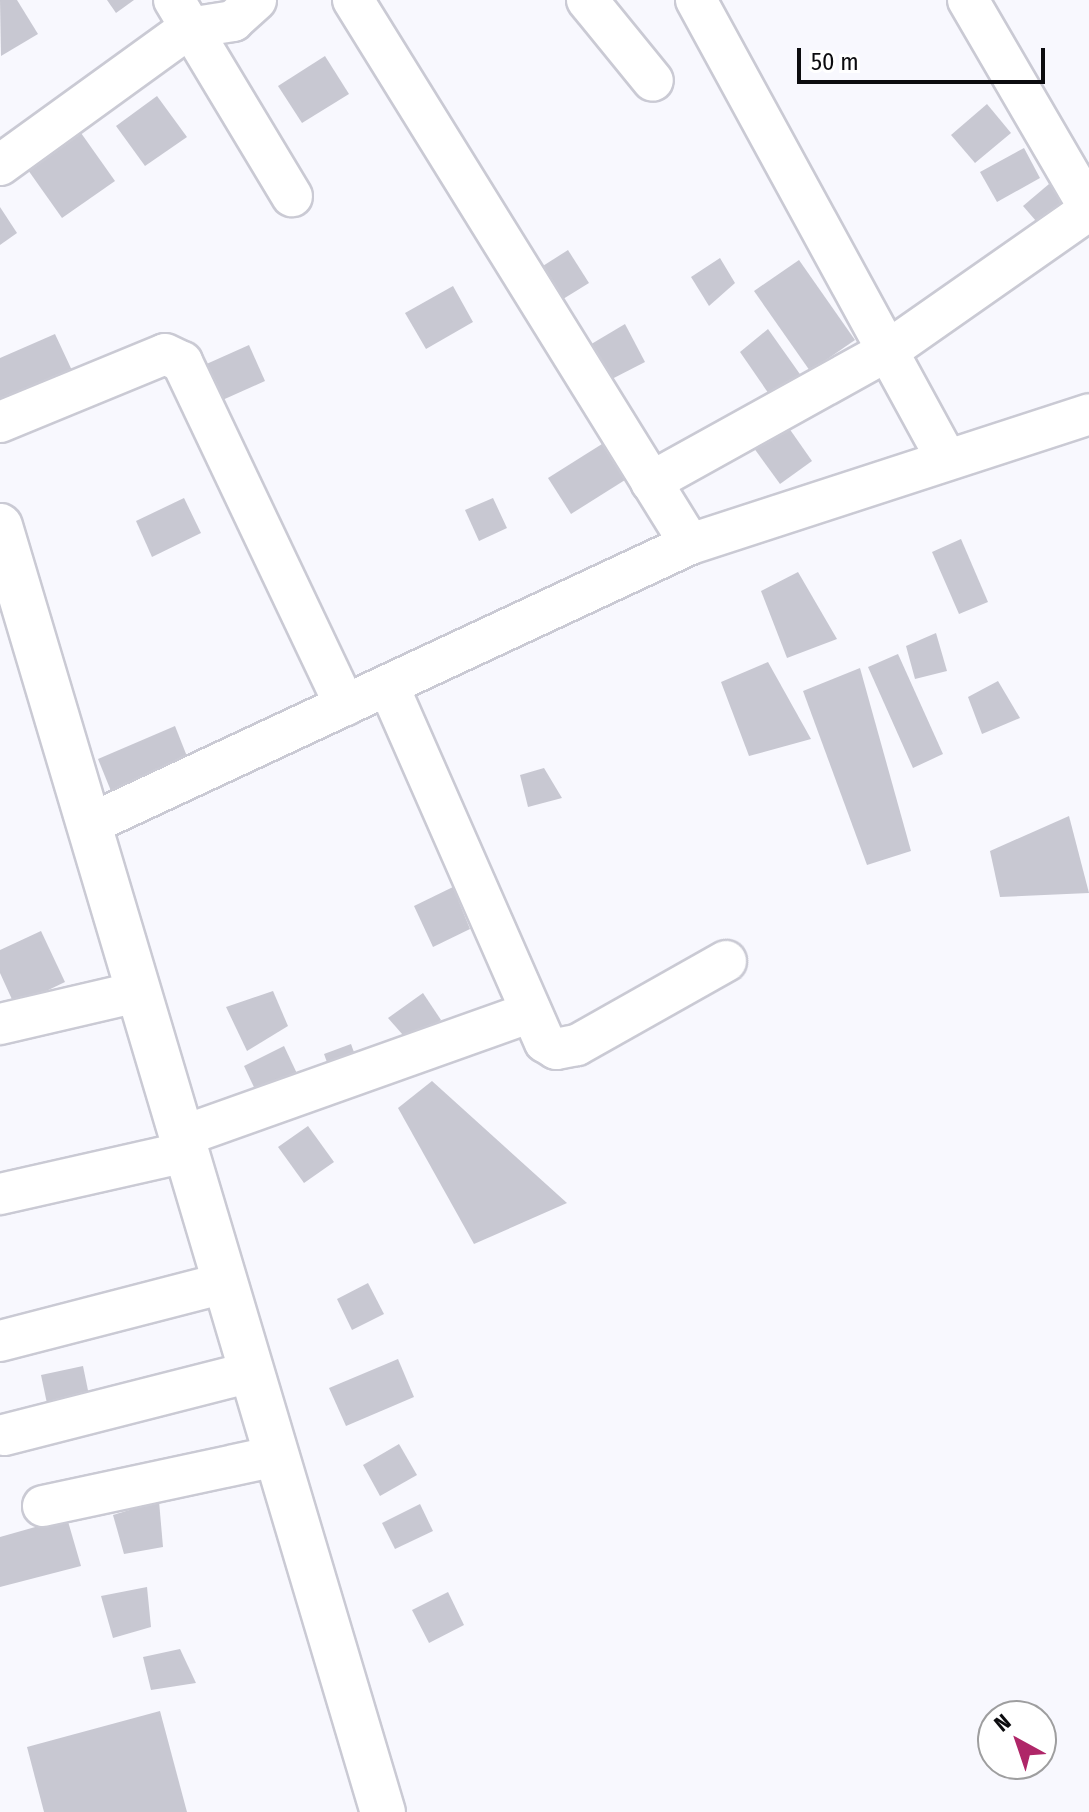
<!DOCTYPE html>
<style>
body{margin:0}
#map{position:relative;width:1089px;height:1812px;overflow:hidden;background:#f8f8fe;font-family:"Fira Sans Condensed",sans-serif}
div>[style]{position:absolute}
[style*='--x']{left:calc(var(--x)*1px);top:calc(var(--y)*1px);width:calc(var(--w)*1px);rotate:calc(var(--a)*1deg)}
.building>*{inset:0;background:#c8c8d2}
.roads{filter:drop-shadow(2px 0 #cacad4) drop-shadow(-2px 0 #cacad4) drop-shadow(0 2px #cacad4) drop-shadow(0 -2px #cacad4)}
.minor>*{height:40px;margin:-20px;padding:0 20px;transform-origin:20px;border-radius:20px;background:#fff}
.major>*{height:44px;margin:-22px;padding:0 22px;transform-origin:22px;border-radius:22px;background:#fff}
span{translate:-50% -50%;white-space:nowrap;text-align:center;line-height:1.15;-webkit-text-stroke:6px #fff;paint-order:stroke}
.north{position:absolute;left:977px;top:1700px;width:80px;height:80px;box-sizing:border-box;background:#fff;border:2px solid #9e9e9f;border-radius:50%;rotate:320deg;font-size:22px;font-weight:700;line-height:32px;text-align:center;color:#0c0c0f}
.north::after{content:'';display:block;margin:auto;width:28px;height:36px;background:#af2668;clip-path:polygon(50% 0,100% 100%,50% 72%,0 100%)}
.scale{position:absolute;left:797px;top:48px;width:248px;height:36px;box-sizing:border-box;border:4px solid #0c0c0f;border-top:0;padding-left:10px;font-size:24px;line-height:28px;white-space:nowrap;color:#0c0c0f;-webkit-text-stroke:6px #fff;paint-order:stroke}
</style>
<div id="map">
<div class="building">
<i style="clip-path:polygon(0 0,17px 0,38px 34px,1px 56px)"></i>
<i style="clip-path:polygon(107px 0,134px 0,116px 13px)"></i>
<i style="clip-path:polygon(325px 56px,349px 94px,302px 123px,278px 86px)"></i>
<i style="clip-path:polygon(157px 96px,187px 137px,145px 166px,116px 126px)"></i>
<i style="clip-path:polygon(987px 104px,1011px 133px,975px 163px,951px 135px)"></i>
<i style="clip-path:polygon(81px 133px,115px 181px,62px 218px,28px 170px)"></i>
<i style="clip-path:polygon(1024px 148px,1040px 178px,997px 202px,980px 172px)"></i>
<i style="clip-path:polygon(1049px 184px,1069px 207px,1043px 229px,1023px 206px)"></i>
<i style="clip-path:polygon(0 207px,17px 233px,0 245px)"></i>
<i style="clip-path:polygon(568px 250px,589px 283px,555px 304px,535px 271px)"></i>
<i style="clip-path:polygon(720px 258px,735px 283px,709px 306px,691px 277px)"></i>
<i style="clip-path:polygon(799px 260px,855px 340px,810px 371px,754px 291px)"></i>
<i style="clip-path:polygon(453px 286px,473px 322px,426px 349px,405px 313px)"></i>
<i style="clip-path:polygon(625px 324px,645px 362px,608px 381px,588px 346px)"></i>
<i style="clip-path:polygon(768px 329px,802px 377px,771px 397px,740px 352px)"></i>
<i style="clip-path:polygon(55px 334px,76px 379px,0 413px,0 358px)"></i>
<i style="clip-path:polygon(249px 345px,265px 381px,218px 402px,202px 366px)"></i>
<i style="clip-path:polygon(784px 421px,812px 461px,780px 484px,751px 444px)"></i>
<i style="clip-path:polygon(602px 444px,625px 480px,571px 514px,548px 478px)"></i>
<i style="clip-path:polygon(184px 498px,201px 533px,152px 557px,136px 521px)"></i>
<i style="clip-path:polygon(493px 498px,507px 528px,479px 541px,465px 510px)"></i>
<i style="clip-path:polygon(961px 539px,988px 602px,959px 614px,932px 552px)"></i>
<i style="clip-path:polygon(798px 572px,837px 639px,787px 658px,761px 591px)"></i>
<i style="clip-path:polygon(936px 633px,947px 671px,915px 679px,906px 646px)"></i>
<i style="clip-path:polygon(898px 654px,943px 754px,913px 768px,868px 667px)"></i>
<i style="clip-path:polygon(768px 662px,811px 739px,749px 756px,721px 682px)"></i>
<i style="clip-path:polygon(860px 668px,911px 851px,867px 865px,803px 691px)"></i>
<i style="clip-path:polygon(998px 681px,1020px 718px,982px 734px,968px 697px)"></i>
<i style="clip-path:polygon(175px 726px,190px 764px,113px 796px,98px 759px)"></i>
<i style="clip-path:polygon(544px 768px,562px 798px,528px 807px,520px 775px)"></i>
<i style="clip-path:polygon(1069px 816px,1089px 893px,1000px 897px,990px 851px)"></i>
<i style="clip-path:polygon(453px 887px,470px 929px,433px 947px,414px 906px)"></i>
<i style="clip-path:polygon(41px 931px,65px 982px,15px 1006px,0 973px,0 950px)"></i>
<i style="clip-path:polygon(273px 991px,288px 1026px,247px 1051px,226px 1007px)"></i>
<i style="clip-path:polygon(423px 993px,441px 1020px,410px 1043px,388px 1018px)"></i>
<i style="clip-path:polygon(351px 1044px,359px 1066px,332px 1076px,324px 1054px)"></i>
<i style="clip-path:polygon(284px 1046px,301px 1082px,261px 1102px,244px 1066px)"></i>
<i style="clip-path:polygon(432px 1081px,567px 1203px,474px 1244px,398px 1108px)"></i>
<i style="clip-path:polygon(308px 1126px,334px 1162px,304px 1183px,278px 1147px)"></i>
<i style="clip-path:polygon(368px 1283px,384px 1314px,352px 1330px,337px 1299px)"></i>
<i style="clip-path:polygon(398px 1359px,414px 1397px,346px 1426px,329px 1388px)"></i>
<i style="clip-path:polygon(83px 1366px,91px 1405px,49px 1413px,41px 1375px)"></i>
<i style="clip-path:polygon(399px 1444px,417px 1475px,380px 1496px,363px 1465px)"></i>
<i style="clip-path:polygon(159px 1501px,163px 1547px,124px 1554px,113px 1515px)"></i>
<i style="clip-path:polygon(420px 1504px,433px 1531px,395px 1549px,382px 1523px)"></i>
<i style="clip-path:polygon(67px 1518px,81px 1566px,0 1587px,0 1537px)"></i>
<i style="clip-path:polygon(147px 1587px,151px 1627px,113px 1638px,101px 1596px)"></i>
<i style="clip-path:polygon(448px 1592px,464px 1625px,429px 1643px,412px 1610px)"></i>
<i style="clip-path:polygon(180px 1649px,196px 1683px,151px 1690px,143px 1657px)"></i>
<i style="clip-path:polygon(160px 1711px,187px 1812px,44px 1812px,27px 1747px)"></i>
</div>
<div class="roads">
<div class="minor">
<i style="--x:174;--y:0;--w:229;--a:59"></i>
<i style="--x:353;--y:0;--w:640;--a:58.22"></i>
<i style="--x:587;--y:0;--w:104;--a:50.8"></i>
<i style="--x:696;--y:0;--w:524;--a:61.38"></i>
<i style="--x:968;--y:0;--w:241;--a:59.8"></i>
<i style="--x:0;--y:165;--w:233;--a:-35.9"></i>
<i style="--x:189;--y:28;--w:45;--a:-9"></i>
<i style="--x:233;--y:21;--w:31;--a:-42"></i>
<i style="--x:0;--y:422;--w:178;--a:-22.4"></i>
<i style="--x:165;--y:354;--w:19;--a:25"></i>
<i style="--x:182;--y:362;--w:380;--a:64.6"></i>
<i style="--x:651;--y:482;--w:272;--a:-29"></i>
<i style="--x:889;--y:350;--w:244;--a:-35"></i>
<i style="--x:388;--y:685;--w:390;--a:66.3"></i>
<i style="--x:545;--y:1042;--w:13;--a:32"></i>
<i style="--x:556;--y:1049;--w:21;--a:-11"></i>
<i style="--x:577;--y:1045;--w:171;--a:-29.4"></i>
<i style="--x:88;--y:825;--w:664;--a:-25.02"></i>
<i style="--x:690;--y:544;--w:420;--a:-18"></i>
<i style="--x:0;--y:1024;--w:142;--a:-13.1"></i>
<i style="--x:183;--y:1136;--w:369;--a:-19.6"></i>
<i style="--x:0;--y:1194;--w:191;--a:-12.7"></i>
<i style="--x:0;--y:1341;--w:232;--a:-14.5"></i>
<i style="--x:4;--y:1435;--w:255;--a:-14.3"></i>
<i style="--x:43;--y:1506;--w:239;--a:-12.1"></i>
</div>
<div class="major">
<i style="--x:0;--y:526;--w:1342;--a:73.42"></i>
</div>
</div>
<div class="north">N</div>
<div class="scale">50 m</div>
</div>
